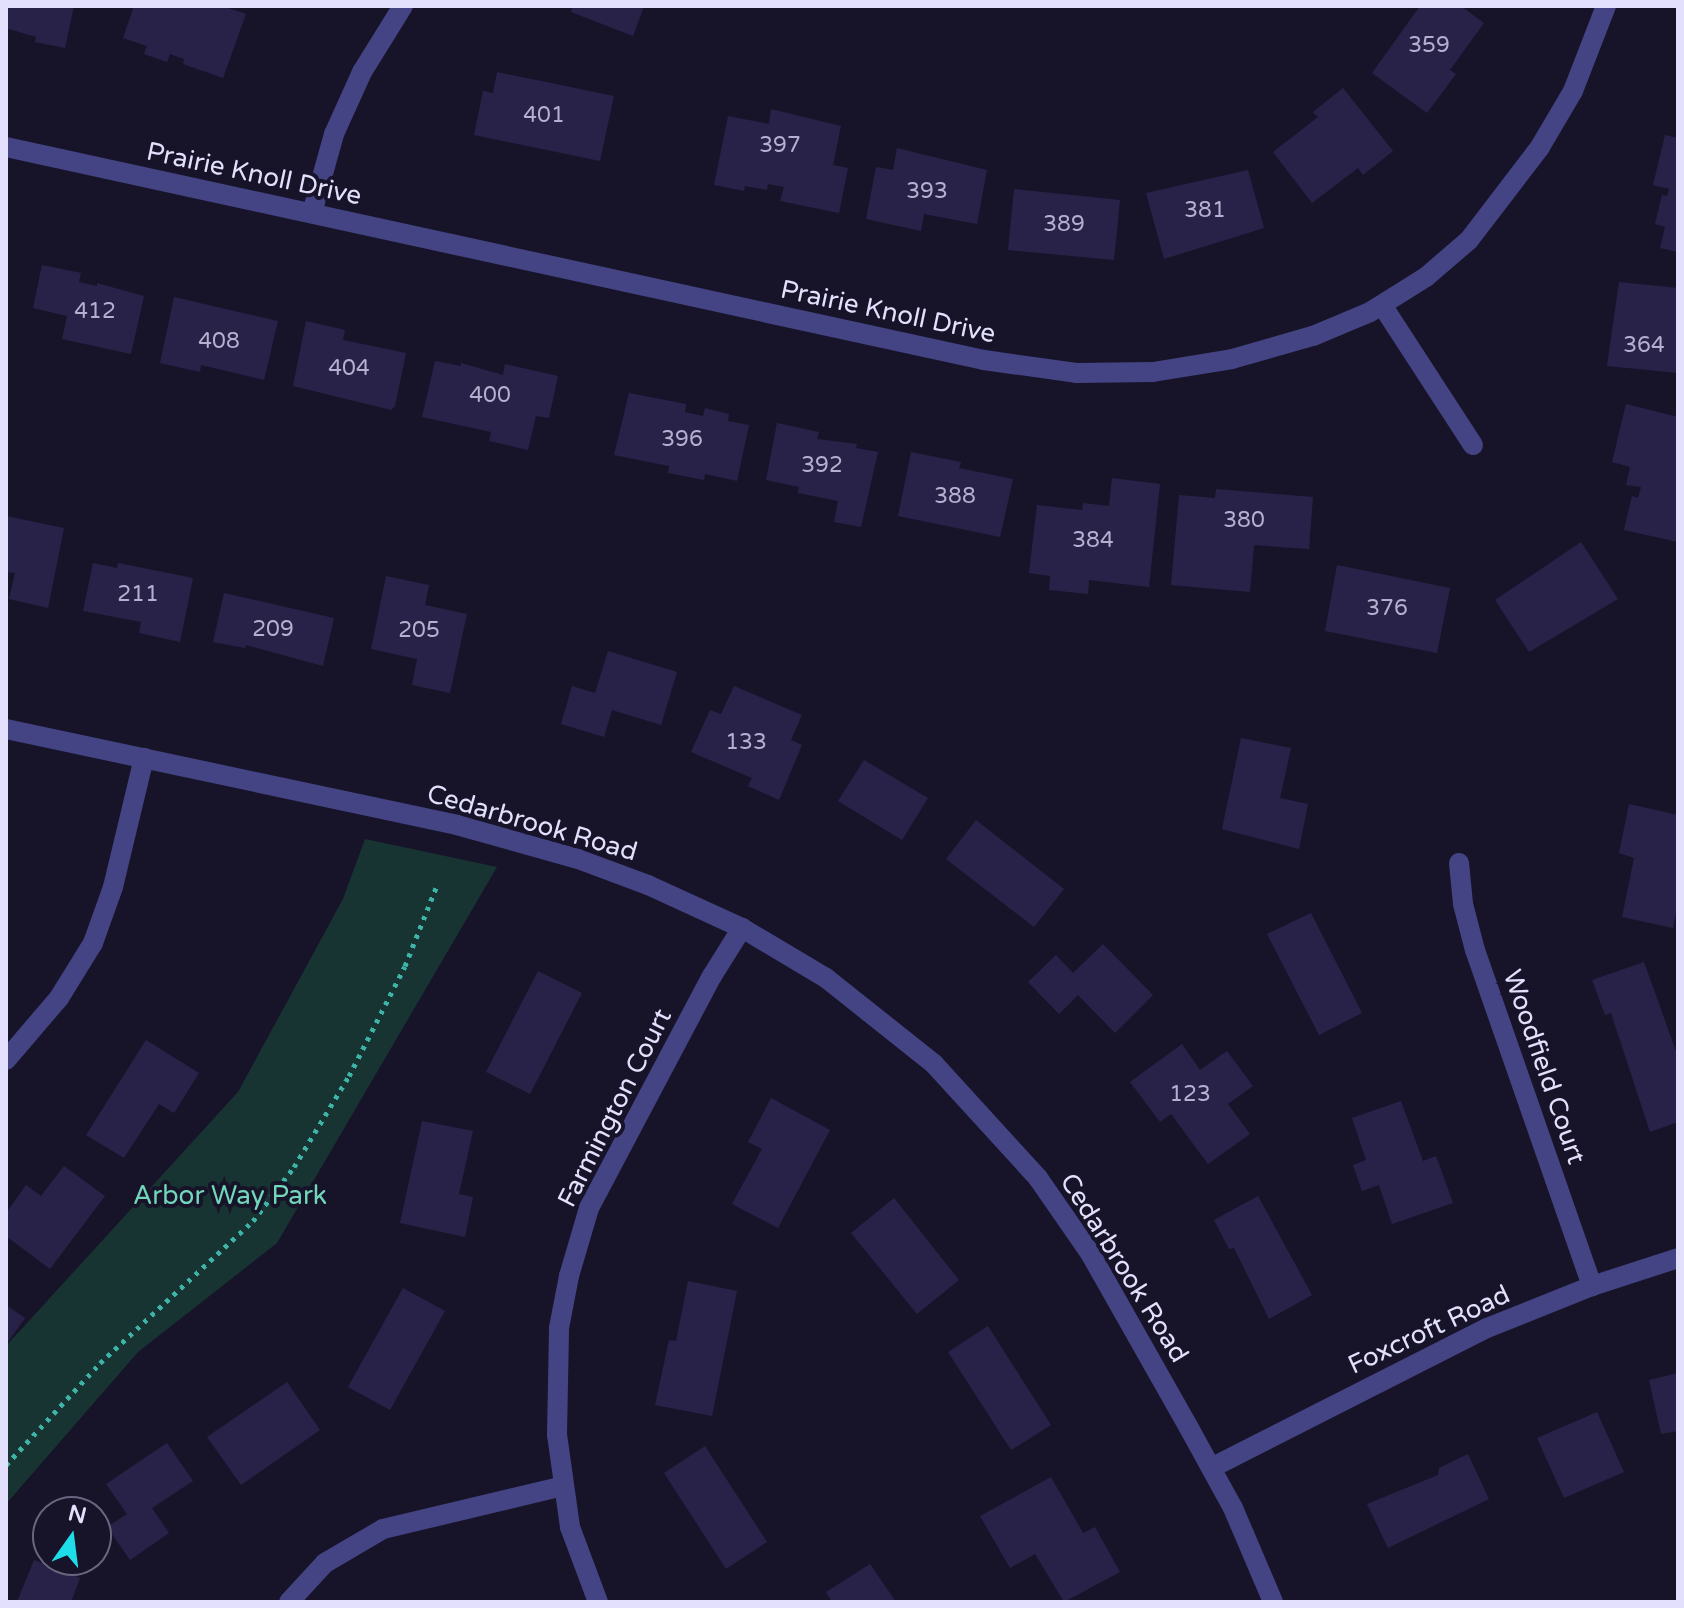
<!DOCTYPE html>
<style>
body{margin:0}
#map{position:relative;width:1684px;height:1608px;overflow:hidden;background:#17142a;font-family:"Varela Round",sans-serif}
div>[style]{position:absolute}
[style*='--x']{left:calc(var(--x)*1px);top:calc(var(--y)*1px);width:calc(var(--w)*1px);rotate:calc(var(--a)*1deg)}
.green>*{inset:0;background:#183432}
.building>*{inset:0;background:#282249}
.path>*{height:5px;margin-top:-2.5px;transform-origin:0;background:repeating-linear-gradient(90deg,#3eb3a7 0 4px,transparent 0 10px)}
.minor>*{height:20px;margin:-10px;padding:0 10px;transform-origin:10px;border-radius:10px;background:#444484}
span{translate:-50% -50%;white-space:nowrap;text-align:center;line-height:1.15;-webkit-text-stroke:8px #17142a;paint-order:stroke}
.number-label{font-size:22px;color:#b4b0cf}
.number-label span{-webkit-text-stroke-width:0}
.street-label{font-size:26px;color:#e2e0fc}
.park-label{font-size:26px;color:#72d7ba}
.frame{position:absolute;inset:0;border:8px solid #e2e0fc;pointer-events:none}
.north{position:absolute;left:32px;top:1496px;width:80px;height:80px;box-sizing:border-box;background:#17142a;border:2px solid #68667e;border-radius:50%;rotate:14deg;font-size:22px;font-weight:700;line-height:32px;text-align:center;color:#e2e0fc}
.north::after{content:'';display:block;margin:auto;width:28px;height:36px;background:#1fdce9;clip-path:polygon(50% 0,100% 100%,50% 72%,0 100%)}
</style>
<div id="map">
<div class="green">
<i style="clip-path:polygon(365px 839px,497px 867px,277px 1243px,138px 1352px,6px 1504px,6px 1346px,238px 1092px,343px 899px)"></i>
</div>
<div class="building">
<i style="clip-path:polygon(6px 6px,74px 6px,65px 48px,35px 42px,36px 37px,6px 28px)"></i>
<i style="clip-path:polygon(134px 6px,222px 6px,246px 14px,223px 78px,183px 64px,184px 59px,170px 54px,167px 62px,144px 54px,147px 46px,123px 38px)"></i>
<i style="clip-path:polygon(573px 6px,644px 6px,633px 36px,571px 12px)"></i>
<i style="clip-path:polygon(1420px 6px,1461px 6px,1484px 23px,1450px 70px,1456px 74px,1427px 113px,1372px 73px)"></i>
<i style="clip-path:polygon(497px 72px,614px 96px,600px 161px,474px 135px,483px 91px,493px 93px)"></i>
<i style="clip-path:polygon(1343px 88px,1393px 151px,1363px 175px,1358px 168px,1312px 203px,1273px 152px,1318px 117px,1313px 112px)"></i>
<i style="clip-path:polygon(771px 109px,841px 126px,833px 165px,848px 168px,839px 213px,780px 201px,784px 187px,768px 184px,767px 190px,745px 186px,744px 191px,714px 185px,728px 116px,769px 124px)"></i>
<i style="clip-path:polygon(1665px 135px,1678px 138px,1678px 252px,1660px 248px,1665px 227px,1655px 224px,1662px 195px,1667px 196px,1669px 189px,1653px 185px)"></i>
<i style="clip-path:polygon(897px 148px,987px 170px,977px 224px,924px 214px,921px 231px,866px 219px,876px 167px,893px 170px)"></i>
<i style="clip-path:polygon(1248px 170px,1264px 228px,1164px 259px,1146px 193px)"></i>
<i style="clip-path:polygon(1014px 189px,1120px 200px,1114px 260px,1008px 250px)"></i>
<i style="clip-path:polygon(42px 265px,81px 273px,79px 282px,97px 286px,97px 283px,144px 296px,131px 354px,62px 339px,67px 316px,33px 308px)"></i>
<i style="clip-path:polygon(1619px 282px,1678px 288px,1678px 373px,1607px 366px)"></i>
<i style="clip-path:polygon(174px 297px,278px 321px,264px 380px,201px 365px,200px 372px,160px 363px)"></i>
<i style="clip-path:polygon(306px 321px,345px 330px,343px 340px,406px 353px,395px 406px,391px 410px,293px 386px)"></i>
<i style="clip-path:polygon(435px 361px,461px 366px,461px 363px,503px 375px,505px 364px,558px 376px,549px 418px,536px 416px,528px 450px,489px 441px,491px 432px,422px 417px)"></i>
<i style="clip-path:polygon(629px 393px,686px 404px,685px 412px,703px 416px,705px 408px,729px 414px,728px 421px,749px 425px,737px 481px,705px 474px,704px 480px,668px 473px,669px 466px,614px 455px)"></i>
<i style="clip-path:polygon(1626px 404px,1678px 417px,1678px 542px,1624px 530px,1632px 496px,1638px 498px,1641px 487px,1626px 485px,1630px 467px,1612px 462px)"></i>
<i style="clip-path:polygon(777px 423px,819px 432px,817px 439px,857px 444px,856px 448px,878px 452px,861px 527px,834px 522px,838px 501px,798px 493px,799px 487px,766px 480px)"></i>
<i style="clip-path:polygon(911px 452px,961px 462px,959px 468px,1013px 479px,1000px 537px,898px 516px)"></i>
<i style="clip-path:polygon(1112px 478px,1160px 484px,1149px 587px,1089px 580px,1088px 594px,1049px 590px,1050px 576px,1029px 573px,1037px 505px,1082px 510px,1083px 503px,1109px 506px)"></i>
<i style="clip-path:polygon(1216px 489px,1313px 497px,1309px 549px,1254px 545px,1250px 592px,1171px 585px,1179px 495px,1215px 498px)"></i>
<i style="clip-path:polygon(6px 516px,64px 528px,48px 608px,9px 599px,15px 573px,6px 572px)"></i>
<i style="clip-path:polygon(1581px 542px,1618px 599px,1529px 652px,1495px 600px)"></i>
<i style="clip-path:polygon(93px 563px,117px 568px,118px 563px,193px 578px,180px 642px,139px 633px,141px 622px,83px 611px)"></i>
<i style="clip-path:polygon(1337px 565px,1450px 588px,1437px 653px,1325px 631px)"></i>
<i style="clip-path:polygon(386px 576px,429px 585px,425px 605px,467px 614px,450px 693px,412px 685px,417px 659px,371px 649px)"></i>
<i style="clip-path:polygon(224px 593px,334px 618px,323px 666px,246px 645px,245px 648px,213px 642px)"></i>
<i style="clip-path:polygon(608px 651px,677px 672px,661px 725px,612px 710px,604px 737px,561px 724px,572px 686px,595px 693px)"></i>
<i style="clip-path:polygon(734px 686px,802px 715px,791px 740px,802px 745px,779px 800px,748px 786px,752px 778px,691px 752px,710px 710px,721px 714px)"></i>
<i style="clip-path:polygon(1241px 738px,1291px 748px,1280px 798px,1308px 804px,1299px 849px,1222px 829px)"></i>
<i style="clip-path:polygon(864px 760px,928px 798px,902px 840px,838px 801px)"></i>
<i style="clip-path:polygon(1629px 804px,1678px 815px,1678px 901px,1673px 928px,1622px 917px,1634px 858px,1619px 853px)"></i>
<i style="clip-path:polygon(976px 820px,1064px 889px,1034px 927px,946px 859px)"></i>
<i style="clip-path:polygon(1311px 913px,1362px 1013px,1319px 1035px,1267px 934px)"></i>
<i style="clip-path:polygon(1103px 944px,1153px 995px,1115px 1033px,1078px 995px,1059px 1014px,1028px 982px,1056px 955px,1073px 973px)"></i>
<i style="clip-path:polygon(1644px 962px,1678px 1057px,1678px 1122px,1650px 1132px,1611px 1013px,1605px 1015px,1592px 980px)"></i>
<i style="clip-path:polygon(538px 971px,582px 993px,530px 1094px,486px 1072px)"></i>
<i style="clip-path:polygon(146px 1040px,199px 1073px,174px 1113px,159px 1104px,124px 1158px,86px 1135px)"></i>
<i style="clip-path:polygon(1182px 1044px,1200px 1070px,1227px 1051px,1253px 1086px,1228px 1104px,1250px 1134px,1208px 1164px,1171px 1114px,1160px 1122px,1130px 1082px)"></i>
<i style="clip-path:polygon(771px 1098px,830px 1130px,778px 1228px,732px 1204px,762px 1149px,748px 1142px)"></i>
<i style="clip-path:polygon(1401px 1101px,1423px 1161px,1436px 1156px,1453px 1203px,1392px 1224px,1379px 1185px,1362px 1191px,1353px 1165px,1366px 1160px,1352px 1118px)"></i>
<i style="clip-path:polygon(422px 1121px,473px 1131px,459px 1194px,473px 1197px,465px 1237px,400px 1223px)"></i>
<i style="clip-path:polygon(64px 1166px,105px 1196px,50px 1269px,6px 1236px,6px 1213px,26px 1185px,41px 1196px)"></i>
<i style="clip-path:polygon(1258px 1196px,1312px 1295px,1269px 1319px,1234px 1248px,1229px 1249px,1214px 1220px)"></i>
<i style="clip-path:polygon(894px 1198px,959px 1280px,917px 1314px,851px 1233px)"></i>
<i style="clip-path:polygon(688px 1281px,737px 1291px,712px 1416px,655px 1405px,669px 1340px,676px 1341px)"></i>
<i style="clip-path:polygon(403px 1288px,445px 1311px,390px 1410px,348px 1387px)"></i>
<i style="clip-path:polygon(6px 1305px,25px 1318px,6px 1345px)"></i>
<i style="clip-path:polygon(988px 1326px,1051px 1425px,1011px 1450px,948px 1352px)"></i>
<i style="clip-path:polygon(1678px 1373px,1678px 1431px,1661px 1434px,1649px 1380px)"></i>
<i style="clip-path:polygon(287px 1382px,320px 1430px,241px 1485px,207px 1437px)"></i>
<i style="clip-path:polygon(1597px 1412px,1624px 1472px,1564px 1498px,1537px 1438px)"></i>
<i style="clip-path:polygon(167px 1443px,193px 1481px,152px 1508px,169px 1533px,130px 1560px,107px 1527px,127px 1514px,106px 1484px)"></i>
<i style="clip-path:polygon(705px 1446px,767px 1542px,726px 1569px,664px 1473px)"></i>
<i style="clip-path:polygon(1468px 1454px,1489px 1499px,1388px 1548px,1367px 1504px,1438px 1475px,1439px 1468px)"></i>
<i style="clip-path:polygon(1051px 1477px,1083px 1533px,1095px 1527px,1120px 1572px,1064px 1602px,1035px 1554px,1010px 1568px,980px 1516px)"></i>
<i style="clip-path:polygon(34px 1560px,80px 1578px,71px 1602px,17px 1602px)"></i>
<i style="clip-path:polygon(870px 1564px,896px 1602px,832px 1602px,826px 1592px)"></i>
</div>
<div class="path">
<i style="--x:6;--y:1465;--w:139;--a:-47.3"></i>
<i style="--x:100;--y:1363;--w:209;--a:-42.9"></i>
<i style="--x:253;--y:1221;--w:68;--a:-52.8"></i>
<i style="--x:294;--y:1167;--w:106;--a:-58.9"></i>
<i style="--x:349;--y:1076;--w:123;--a:-63"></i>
<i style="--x:405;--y:966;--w:87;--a:-68.4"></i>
</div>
<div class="minor">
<i style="--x:6;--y:147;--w:1001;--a:12.29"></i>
<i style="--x:984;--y:360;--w:93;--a:8"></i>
<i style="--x:1076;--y:373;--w:77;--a:-0.7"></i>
<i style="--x:1153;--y:372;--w:80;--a:-9.3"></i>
<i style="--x:1232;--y:359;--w:84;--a:-15.9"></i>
<i style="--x:1313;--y:336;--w:62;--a:-22.8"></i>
<i style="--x:1370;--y:312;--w:66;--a:-32"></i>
<i style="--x:1426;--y:277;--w:57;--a:-40.7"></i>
<i style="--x:1469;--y:240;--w:117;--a:-52.6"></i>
<i style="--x:1540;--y:147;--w:65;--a:-59.5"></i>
<i style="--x:1573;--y:91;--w:91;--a:-68.8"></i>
<i style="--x:312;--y:213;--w:82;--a:-74.4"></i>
<i style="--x:334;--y:134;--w:68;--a:-65.7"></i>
<i style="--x:362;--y:72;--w:78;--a:-58.2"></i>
<i style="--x:1382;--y:305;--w:167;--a:57"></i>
<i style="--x:6;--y:729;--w:461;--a:12"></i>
<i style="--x:457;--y:825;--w:126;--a:15.7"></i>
<i style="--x:578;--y:859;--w:75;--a:20.4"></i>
<i style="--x:648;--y:885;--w:103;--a:24.6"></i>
<i style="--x:742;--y:928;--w:98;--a:30.8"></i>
<i style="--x:826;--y:978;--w:138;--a:38.5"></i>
<i style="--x:934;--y:1064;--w:154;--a:47.6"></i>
<i style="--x:1038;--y:1178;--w:91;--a:55.3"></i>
<i style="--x:1090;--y:1253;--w:201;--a:60.5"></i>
<i style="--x:1189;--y:1428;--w:91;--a:61.2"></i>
<i style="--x:1233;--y:1508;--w:102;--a:66.9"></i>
<i style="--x:1459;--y:863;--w:41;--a:84.4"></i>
<i style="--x:1463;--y:904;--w:48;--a:75.4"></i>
<i style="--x:1475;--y:950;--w:356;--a:70.8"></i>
<i style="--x:6;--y:1060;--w:82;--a:-49.5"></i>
<i style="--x:59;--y:998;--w:65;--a:-58.3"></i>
<i style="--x:93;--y:943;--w:59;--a:-70.3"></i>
<i style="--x:113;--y:887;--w:133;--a:-76.5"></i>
<i style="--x:1211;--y:1468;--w:309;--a:-26.9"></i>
<i style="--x:1487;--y:1328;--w:113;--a:-21.8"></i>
<i style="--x:1592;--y:1286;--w:90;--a:-18"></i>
<i style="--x:289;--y:1602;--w:53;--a:-47.3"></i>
<i style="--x:325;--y:1563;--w:67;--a:-30.4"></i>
<i style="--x:383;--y:1529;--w:185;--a:-13.4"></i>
<i style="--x:598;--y:1602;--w:80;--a:-110.5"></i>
<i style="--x:570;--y:1527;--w:93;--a:-98"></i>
<i style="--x:557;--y:1435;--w:107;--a:-88.9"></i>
<i style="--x:559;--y:1328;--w:53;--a:-79.1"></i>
<i style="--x:569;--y:1276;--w:71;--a:-73.6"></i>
<i style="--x:589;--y:1208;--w:263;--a:-62.1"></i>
<i style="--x:712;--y:976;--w:57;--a:-58"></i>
</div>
<div class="number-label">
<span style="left:1429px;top:46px">359</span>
<span style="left:544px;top:116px">401</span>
<span style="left:780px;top:146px">397</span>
<span style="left:927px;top:192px">393</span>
<span style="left:1205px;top:211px">381</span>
<span style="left:1064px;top:225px">389</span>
<span style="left:95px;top:312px">412</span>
<span style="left:219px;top:342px">408</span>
<span style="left:1644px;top:346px">364</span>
<span style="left:349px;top:369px">404</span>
<span style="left:490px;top:396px">400</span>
<span style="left:682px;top:440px">396</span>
<span style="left:822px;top:466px">392</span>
<span style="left:955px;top:497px">388</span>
<span style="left:1244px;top:521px">380</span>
<span style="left:1093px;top:541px">384</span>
<span style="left:138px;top:595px">211</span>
<span style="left:1387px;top:609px">376</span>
<span style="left:273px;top:630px">209</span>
<span style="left:419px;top:631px">205</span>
<span style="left:746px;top:743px">133</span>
<span style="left:1190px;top:1095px">123</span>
</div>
<div class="street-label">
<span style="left:254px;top:174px;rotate:12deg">Prairie Knoll Drive</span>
<span style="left:888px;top:312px;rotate:12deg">Prairie Knoll Drive</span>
<span style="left:532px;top:823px;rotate:16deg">Cedarbrook Road</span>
<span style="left:1544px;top:1067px;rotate:71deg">Woodfield Court</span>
<span style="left:615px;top:1108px;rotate:-63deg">Farmington Court</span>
<span style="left:1124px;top:1268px;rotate:58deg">Cedarbrook Road</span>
<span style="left:1429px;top:1330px;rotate:-25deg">Foxcroft Road</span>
</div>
<div class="park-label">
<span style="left:230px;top:1196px">Arbor Way Park</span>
</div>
<div class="frame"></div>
<div class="north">N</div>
</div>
